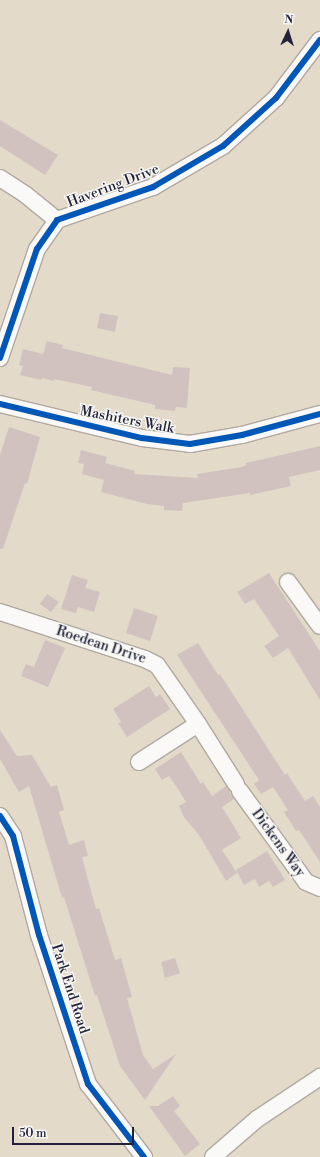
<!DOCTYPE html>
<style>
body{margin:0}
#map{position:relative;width:320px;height:1157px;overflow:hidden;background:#e4dac9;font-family:"Libre Bodoni",serif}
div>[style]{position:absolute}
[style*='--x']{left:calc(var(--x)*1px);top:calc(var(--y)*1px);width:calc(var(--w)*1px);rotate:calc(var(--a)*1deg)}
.building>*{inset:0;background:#d1c2c0}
.roads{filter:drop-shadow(1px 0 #afa9a1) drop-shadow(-1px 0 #afa9a1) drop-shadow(0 1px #afa9a1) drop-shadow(0 -1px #afa9a1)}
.street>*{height:16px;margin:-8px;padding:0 8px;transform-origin:8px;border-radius:8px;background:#fbf9f7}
.cycleway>*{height:6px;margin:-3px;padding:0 3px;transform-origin:3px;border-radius:3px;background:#0057b8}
span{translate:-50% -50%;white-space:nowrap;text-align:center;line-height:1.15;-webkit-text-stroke:3px #f6f6f2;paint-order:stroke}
.street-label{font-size:14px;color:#22223b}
.north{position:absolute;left:268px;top:12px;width:40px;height:40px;-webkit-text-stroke:3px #f6f6f2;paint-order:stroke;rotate:4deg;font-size:11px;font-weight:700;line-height:16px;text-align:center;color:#22223b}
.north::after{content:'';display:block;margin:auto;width:14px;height:18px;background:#22223b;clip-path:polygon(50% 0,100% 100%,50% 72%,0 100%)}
.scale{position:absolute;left:12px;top:1127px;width:122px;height:18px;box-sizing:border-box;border:2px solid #22223b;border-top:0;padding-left:5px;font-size:12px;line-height:14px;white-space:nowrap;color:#22223b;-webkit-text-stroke:3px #f6f6f2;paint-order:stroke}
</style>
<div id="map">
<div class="building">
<i style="clip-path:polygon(0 120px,58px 155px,45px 175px,0 146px)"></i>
<i style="clip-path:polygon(100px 313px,118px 316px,115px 332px,97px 328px)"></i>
<i style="clip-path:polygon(47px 341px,63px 345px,62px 348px,172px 375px,173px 367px,190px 368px,187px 408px,176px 407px,175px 411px,155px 409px,155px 405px,108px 394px,91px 390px,92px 387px,54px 379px,54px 381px,42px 378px,41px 380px,20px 375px,23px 366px,19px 365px,23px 349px,43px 354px)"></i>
<i style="clip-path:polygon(9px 427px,40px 437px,27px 484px,25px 483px,3px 549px,0 549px,0 455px)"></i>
<i style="clip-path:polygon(320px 446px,320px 470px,289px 477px,291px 486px,250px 495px,250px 493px,183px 503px,182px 511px,164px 510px,164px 506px,147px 504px,101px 492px,104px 480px,82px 474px,84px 464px,78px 463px,81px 450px,107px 457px,105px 463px,135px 471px,134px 474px,198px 478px,197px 474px,242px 467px,246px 465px,246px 463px)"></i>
<i style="clip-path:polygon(269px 573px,320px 651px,320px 700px,288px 648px,273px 658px,264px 646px,279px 636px,254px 599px,245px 604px,237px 592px)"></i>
<i style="clip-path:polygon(72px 575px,88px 580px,85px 588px,100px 592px,94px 612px,78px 607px,76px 613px,61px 609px)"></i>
<i style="clip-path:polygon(47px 594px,59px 602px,51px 612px,40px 604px)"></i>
<i style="clip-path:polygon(134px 608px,158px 616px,150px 641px,126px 633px)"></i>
<i style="clip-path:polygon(45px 640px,65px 648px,48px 687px,21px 676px,26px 664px,34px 667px)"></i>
<i style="clip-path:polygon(198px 643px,218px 675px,220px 674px,285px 775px,287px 773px,305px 801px,313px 796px,320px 807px,320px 862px,299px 830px,296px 831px,284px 812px,288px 810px,273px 787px,261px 794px,254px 784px,259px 780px,177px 655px)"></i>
<i style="clip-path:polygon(149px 686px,156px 697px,160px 694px,170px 709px,127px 737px,118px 723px,121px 722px,113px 709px)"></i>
<i style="clip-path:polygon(0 730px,17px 756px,32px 755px,51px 787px,57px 785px,64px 810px,59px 812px,69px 845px,84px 840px,88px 856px,82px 857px,87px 876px,96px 909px,99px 908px,115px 960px,121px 958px,132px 997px,127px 998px,143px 1055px,153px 1069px,176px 1054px,145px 1100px,120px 1066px,97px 995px,95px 996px,64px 897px,62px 898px,29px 786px,19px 792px,0 759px)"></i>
<i style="clip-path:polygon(181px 752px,201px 784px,203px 782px,212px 796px,226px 786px,234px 799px,222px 807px,241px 838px,222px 850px,237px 873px,226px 881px,199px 835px,184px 817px,179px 806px,186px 802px,178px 789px,169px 776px,162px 780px,155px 769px)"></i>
<i style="clip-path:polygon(267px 851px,285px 880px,273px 887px,269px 881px,259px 887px,255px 879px,244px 885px,236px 870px)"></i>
<i style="clip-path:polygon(175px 958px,180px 973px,165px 978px,161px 962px)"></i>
<i style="clip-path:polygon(173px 1096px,180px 1106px,174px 1111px,200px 1144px,185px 1156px,149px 1106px,158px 1106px)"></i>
</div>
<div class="roads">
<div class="street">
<i style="--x:0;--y:178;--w:31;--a:33"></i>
<i style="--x:26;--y:195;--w:40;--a:39"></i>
<i style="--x:0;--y:358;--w:115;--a:-71.3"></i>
<i style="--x:37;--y:249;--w:35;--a:-55"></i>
<i style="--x:57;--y:220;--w:102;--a:-19"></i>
<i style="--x:153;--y:187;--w:81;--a:-30.4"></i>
<i style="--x:223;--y:146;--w:72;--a:-42.2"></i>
<i style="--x:276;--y:98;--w:73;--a:-52.8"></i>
<i style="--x:0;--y:404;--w:146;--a:13.5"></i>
<i style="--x:142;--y:438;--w:48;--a:7.1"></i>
<i style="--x:190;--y:444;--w:53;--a:-9.8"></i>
<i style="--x:242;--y:435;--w:81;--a:-15.1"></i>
<i style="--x:288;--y:582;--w:54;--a:54"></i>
<i style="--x:0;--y:612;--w:152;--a:18"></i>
<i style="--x:145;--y:659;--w:13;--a:27"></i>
<i style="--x:157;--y:665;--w:72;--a:55.2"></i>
<i style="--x:198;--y:724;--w:71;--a:57.7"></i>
<i style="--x:139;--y:762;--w:70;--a:-32.8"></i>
<i style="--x:240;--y:791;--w:112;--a:54"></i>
<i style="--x:306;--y:882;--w:15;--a:23"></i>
<i style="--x:0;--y:816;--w:24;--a:57"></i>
<i style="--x:13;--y:836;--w:102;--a:75.3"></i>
<i style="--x:39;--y:935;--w:157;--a:71.8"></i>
<i style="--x:88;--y:1084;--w:92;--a:52.5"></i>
<i style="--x:213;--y:1157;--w:58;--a:-40.8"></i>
<i style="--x:257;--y:1119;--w:76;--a:-33.7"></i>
</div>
</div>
<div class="cycleway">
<i style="--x:0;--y:358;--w:115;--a:-71.3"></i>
<i style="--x:37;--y:249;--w:35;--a:-55"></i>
<i style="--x:57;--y:220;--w:102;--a:-19"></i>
<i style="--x:153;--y:187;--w:81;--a:-30.4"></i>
<i style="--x:223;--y:146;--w:72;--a:-42.2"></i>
<i style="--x:276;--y:98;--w:73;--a:-52.8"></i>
<i style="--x:0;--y:404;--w:146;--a:13.5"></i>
<i style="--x:142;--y:438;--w:48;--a:7.1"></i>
<i style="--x:190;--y:444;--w:53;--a:-9.8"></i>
<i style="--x:242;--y:435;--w:81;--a:-15.1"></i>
<i style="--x:0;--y:816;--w:24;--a:57"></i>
<i style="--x:13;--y:836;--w:102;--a:75.3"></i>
<i style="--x:39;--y:935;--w:157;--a:71.8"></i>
<i style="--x:88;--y:1084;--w:92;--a:52.5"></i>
</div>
<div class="street-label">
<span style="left:113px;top:186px;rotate:-21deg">Havering Drive</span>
<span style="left:127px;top:420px;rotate:11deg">Mashiters Walk</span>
<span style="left:101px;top:645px;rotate:18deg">Roedean Drive</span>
<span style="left:278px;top:843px;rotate:54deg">Dickens Way</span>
<span style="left:70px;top:989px;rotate:72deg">Park End Road</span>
</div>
<div class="north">N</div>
<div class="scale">50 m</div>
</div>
